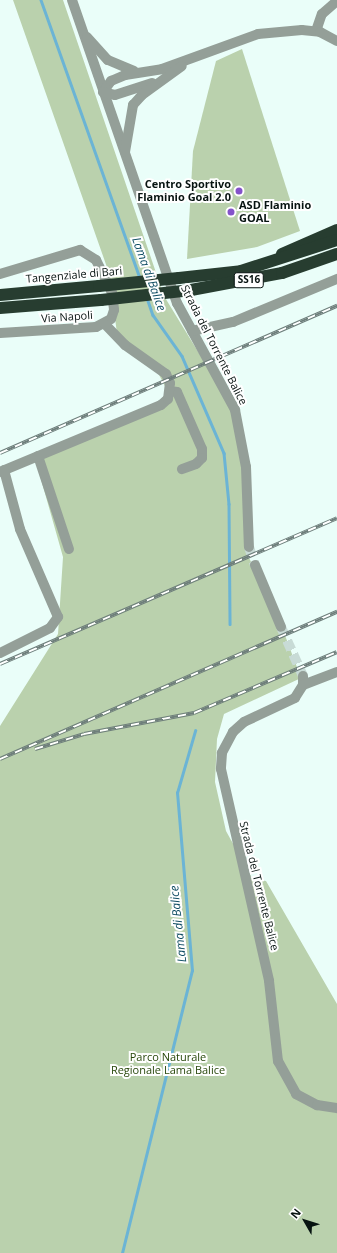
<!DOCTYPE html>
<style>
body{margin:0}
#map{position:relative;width:337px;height:1253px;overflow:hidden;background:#eafef9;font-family:"Open Sans",sans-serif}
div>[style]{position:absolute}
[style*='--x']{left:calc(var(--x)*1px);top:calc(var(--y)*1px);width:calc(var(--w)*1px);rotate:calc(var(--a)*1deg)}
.green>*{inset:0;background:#bad1ad}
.stream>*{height:2.5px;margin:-1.25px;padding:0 1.25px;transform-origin:1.25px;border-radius:1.25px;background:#6bb4d5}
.minor-tunnel>*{height:10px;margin-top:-5px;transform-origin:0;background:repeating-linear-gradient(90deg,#c8dbd6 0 10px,transparent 0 15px)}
.minor>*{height:10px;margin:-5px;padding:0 5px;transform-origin:5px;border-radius:5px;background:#949f98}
.highway>*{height:12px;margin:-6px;padding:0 6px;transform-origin:6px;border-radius:6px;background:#273d30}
.rail>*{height:4px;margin-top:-2px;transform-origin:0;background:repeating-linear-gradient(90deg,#fff 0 8px,#6e7e7b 0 16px);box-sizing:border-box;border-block:1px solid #6e7e7b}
.highway-bridge>*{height:12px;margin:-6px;padding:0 6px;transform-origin:6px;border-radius:6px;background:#273d30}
.dots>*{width:11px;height:11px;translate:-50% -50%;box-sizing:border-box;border:2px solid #fff;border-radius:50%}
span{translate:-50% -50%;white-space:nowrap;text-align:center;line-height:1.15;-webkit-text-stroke:4px #fff;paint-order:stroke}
.shield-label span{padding:1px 3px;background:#fff;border:1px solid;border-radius:3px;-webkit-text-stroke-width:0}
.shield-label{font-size:10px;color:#071311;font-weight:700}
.poi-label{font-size:11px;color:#071311;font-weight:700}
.right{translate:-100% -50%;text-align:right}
.left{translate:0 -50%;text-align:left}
.street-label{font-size:11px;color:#071311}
.park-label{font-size:11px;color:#27470a}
.water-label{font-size:12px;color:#0e4c63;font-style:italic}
.north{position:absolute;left:285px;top:1201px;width:40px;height:40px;-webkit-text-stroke:3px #fff;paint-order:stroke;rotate:309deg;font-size:11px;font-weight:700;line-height:16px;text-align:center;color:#071311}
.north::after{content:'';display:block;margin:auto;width:14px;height:18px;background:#071311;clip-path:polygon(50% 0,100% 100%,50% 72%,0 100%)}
</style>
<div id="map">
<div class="green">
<i style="clip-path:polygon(13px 0,63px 0,164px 296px,227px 399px,241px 442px,250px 512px,248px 556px,274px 606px,301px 678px,224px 714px,217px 739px,215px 782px,226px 831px,252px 878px,266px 881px,337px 1004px,337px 1253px,0 1253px,0 726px,58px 634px,63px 557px,35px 458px,153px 407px,168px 392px,156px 369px,118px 341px,109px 273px)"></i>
<i style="clip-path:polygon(242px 49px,300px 231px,257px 247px,187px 259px,193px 151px,216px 61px)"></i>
</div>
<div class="stream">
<i style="--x:41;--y:0;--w:295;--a:70.4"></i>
<i style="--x:147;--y:298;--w:18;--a:71"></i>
<i style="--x:153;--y:315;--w:50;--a:54.7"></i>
<i style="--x:182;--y:356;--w:106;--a:66.6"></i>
<i style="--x:224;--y:453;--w:51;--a:84.4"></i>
<i style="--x:229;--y:504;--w:120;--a:89.5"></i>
<i style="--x:122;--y:1253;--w:291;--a:-76.1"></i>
<i style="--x:192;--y:971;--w:179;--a:-94.8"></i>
<i style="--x:177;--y:793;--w:65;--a:-73.8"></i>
</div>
<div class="minor-tunnel">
<i style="--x:249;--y:547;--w:19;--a:72"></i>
<i style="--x:281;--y:627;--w:54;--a:65.8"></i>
</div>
<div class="minor">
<i style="--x:72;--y:0;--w:321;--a:70.9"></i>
<i style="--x:177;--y:303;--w:122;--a:61.5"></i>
<i style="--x:235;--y:410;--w:58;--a:79.1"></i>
<i style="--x:246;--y:467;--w:80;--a:87.9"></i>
<i style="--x:316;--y:31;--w:18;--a:-71"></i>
<i style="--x:322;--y:14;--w:20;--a:-41"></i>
<i style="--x:87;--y:37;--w:31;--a:48"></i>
<i style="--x:108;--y:60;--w:28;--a:23"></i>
<i style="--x:103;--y:92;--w:14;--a:-54"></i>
<i style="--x:111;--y:81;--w:15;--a:-23"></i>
<i style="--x:125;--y:75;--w:37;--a:-9"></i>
<i style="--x:162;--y:69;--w:102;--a:-20"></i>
<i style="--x:258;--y:34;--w:44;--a:-5.2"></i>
<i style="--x:302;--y:30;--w:18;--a:6"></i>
<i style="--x:320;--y:32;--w:19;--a:28"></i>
<i style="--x:103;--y:92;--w:12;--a:14"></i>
<i style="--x:115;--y:95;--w:39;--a:-18"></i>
<i style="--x:125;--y:152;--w:48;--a:-80.3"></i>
<i style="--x:133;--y:105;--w:13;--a:-48"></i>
<i style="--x:142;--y:95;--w:49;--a:-35.9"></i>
<i style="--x:0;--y:274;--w:84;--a:-16.7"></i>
<i style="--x:80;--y:250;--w:19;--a:32"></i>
<i style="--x:96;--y:260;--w:37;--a:64"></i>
<i style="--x:112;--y:293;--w:17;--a:83"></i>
<i style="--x:114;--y:310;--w:9;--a:108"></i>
<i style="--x:111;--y:319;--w:17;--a:152"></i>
<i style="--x:96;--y:327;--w:96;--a:176.4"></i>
<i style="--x:192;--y:331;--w:42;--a:-12.4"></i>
<i style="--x:233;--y:322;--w:113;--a:-22.5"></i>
<i style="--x:170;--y:391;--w:7;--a:8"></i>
<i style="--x:177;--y:392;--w:62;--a:66.3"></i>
<i style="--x:202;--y:449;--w:9;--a:90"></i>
<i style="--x:202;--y:458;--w:8;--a:135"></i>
<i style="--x:196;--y:464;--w:15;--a:160"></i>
<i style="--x:38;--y:456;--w:98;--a:71.6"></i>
<i style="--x:0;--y:472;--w:174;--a:-22.6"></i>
<i style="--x:161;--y:405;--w:9;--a:-41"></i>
<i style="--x:168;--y:399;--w:16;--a:-83"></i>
<i style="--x:170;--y:383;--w:10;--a:-114"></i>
<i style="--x:166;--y:374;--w:50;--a:-144.7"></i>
<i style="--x:125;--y:345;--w:29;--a:-134"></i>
<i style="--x:255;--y:565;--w:67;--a:67.2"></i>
<i style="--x:0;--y:653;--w:56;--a:-26.6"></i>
<i style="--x:50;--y:628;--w:14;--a:-54"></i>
<i style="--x:58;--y:617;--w:96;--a:-113.4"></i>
<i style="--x:20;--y:529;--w:61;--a:-105.2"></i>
<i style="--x:303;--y:676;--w:9;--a:90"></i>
<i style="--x:303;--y:685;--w:15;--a:122"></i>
<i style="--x:295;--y:698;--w:56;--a:154.8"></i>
<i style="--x:244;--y:722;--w:15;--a:138"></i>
<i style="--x:233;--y:732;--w:24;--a:118"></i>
<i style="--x:222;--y:753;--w:16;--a:94"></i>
<i style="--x:221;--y:769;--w:217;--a:77.2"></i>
<i style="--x:269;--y:981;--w:81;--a:83.6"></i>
<i style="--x:278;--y:1061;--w:38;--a:61"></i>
<i style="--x:296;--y:1094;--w:24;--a:28"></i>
<i style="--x:317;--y:1105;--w:20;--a:9"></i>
<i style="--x:303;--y:685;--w:36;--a:-21"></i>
</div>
<div class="highway">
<i style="--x:282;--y:254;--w:60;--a:-23.6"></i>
<i style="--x:179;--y:278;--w:62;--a:-6.4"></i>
<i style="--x:241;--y:271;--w:101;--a:-17.9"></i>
<i style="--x:191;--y:290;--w:93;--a:-10.6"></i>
<i style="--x:282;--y:273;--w:58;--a:-19.1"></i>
<i style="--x:0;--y:295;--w:99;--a:-5.2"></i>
<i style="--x:0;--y:308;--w:101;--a:-4.5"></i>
</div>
<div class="rail">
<i style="--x:0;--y:453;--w:368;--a:-23.6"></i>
<i style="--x:0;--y:664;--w:367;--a:-23.4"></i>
<i style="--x:35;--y:749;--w:51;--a:-17"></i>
<i style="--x:84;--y:734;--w:112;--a:-10.8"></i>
<i style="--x:194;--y:713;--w:155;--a:-23.1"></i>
<i style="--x:0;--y:759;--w:368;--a:-23.6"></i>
</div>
<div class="highway-bridge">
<i style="--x:99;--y:286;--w:80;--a:-5.7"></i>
<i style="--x:101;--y:300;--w:91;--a:-6.3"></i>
</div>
<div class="dots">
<i style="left:239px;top:191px;background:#8452ca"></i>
<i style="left:231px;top:212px;background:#8452ca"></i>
</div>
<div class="shield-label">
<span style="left:249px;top:280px">SS16</span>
</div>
<div class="poi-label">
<span class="right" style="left:231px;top:191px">Centro Sportivo<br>Flaminio Goal 2.0</span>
<span class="left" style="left:239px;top:212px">ASD Flaminio<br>GOAL</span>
</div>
<div class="street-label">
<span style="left:74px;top:275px;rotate:-5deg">Tangenziale di Bari</span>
<span style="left:67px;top:317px;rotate:-4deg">Via Napoli</span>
<span style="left:214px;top:345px;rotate:63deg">Strada del Torrente Balice</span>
<span style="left:259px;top:886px;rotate:76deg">Strada del Torrente Balice</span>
</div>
<div class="park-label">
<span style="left:168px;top:1064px">Parco Naturale<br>Regionale Lama Balice</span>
</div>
<div class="water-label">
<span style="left:149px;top:274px;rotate:70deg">Lama di Balice</span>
<span style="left:178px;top:924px;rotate:-96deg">Lama di Balice</span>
</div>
<div class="north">N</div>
</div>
